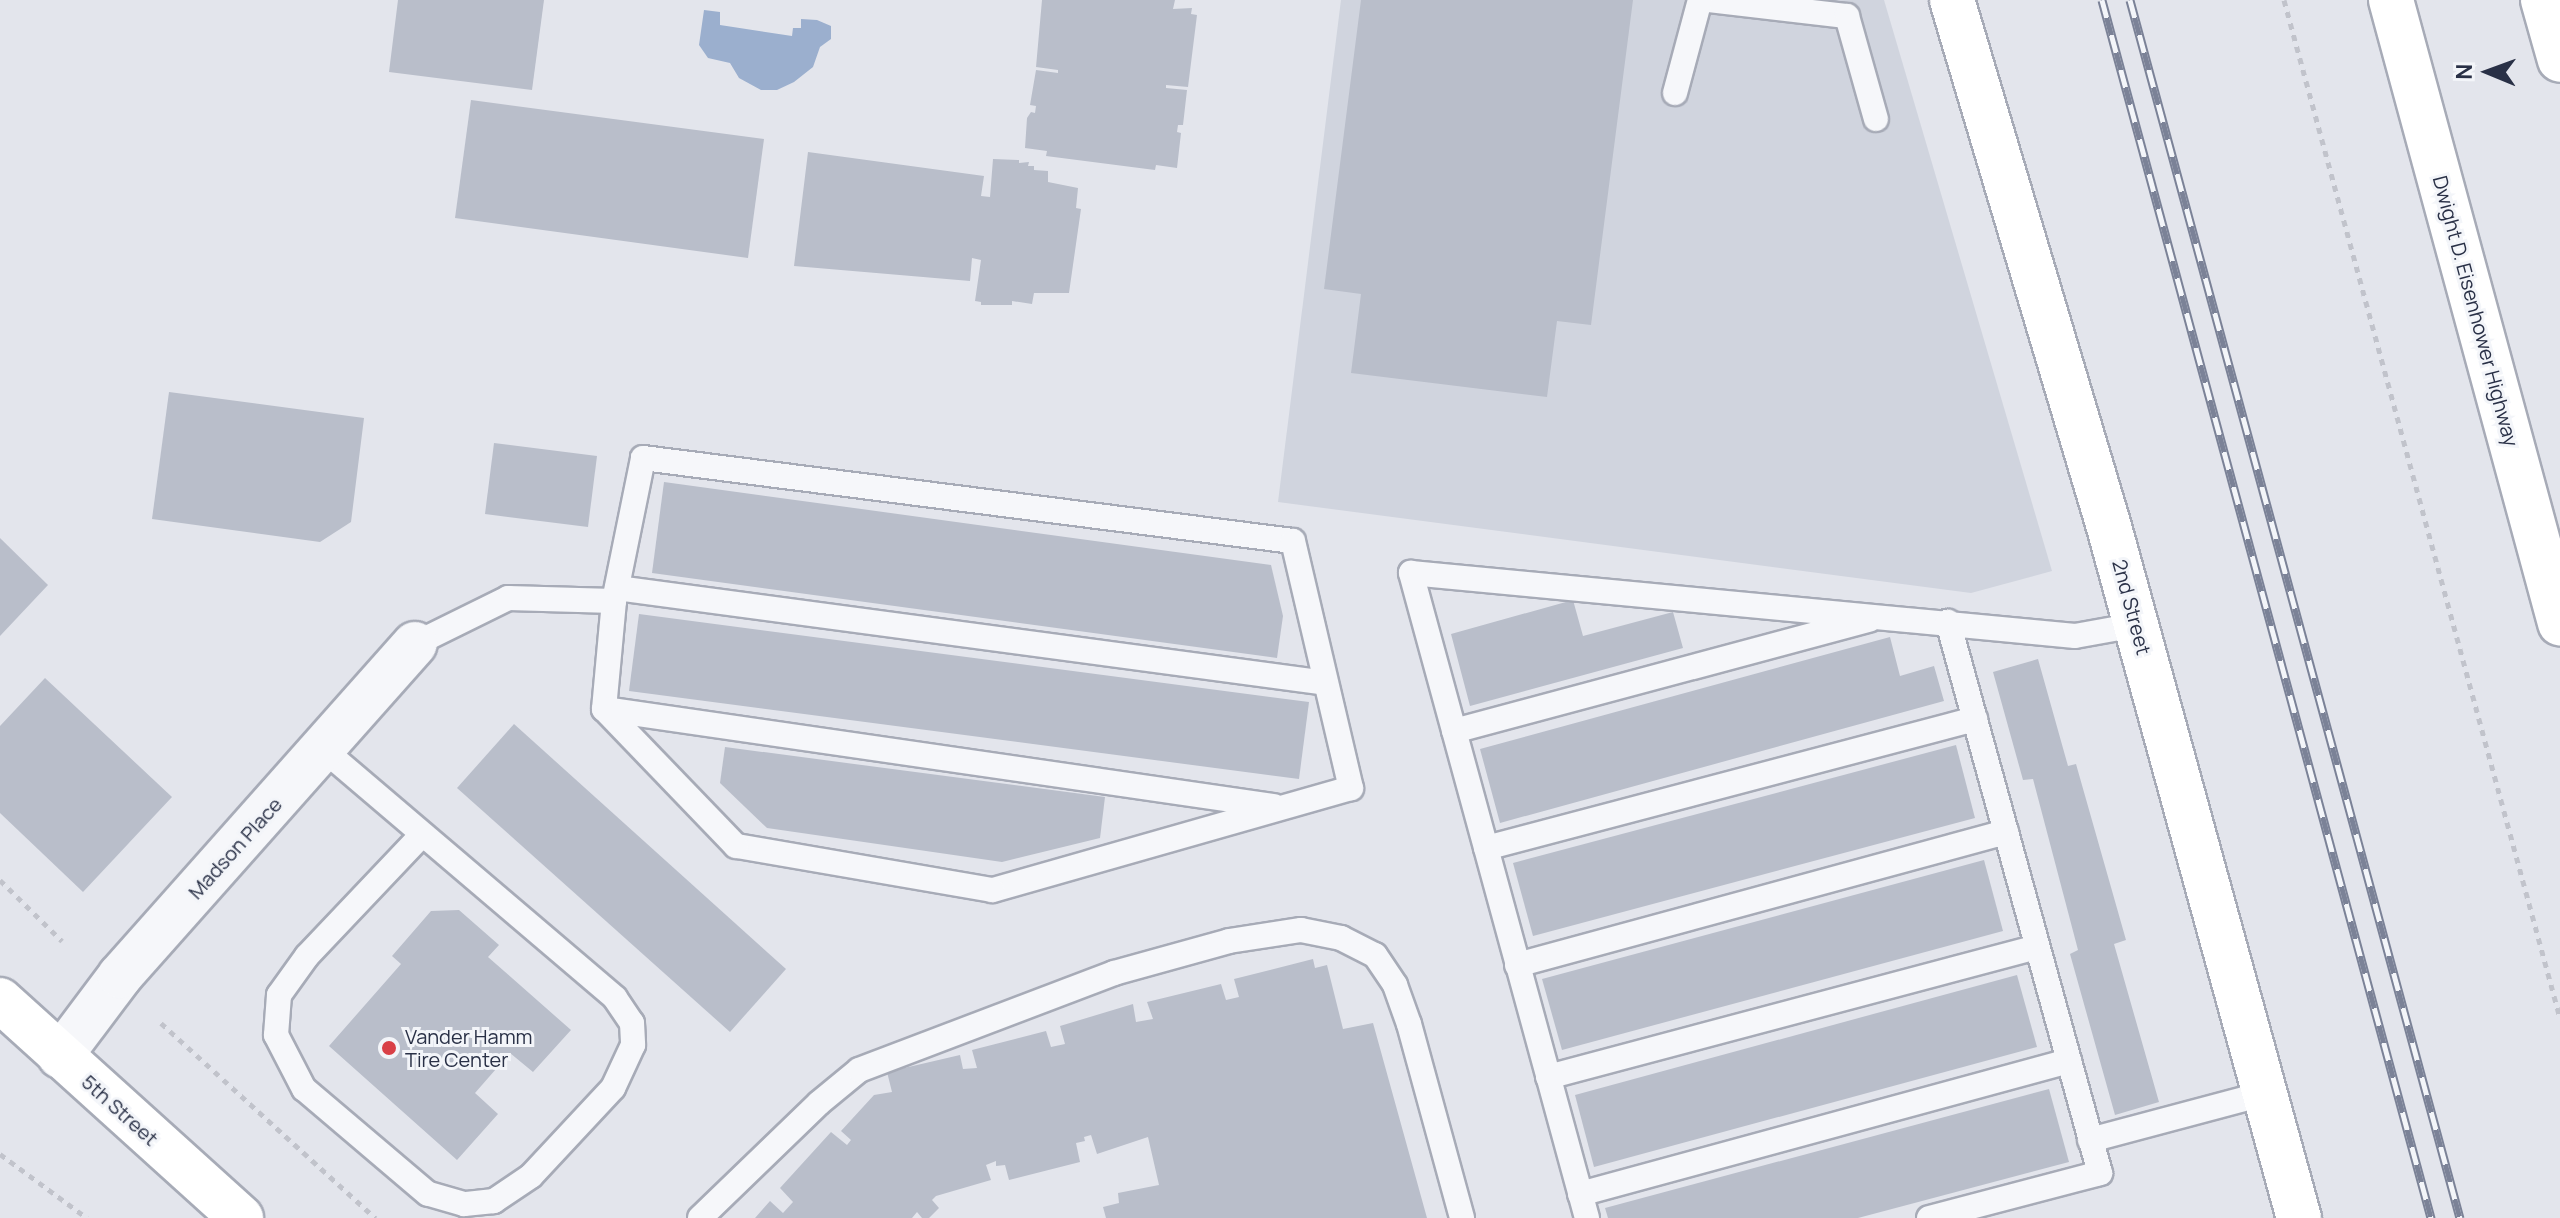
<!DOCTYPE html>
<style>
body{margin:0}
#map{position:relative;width:2560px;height:1218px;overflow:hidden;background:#e3e5ec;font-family:Manrope,sans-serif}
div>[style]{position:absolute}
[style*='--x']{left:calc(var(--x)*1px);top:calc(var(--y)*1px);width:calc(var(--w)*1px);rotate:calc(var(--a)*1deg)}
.built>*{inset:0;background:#d0d4de}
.water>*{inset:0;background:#9bafce}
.building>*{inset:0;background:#b9beca}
.path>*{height:5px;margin-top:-2.5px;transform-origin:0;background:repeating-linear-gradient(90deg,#c1c3cb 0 6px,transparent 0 12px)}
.roads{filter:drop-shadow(2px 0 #a7abb7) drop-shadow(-2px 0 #a7abb7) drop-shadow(0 2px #a7abb7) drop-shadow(0 -2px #a7abb7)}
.lane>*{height:24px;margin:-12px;padding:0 12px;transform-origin:12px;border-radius:12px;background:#f6f7fa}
.street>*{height:44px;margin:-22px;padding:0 22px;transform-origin:22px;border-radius:22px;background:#f6f7fa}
.secondary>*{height:44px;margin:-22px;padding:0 22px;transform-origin:22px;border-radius:22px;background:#fff}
.highway>*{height:44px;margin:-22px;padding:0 22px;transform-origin:22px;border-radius:22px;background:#fff}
.rail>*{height:9px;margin-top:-4.5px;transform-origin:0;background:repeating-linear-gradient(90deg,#f3f5f9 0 18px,#7b8297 0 36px);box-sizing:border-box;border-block:2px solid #7b8297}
.dots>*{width:22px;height:22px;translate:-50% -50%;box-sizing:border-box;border:4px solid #f3f5f9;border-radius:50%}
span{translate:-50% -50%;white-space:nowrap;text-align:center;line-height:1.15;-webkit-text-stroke:6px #f3f5f9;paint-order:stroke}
.street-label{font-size:20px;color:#293046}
.poi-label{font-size:20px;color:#293046}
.left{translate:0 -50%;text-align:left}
.north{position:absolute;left:2448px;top:32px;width:80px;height:80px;-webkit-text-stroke:6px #f3f5f9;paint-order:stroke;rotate:271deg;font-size:22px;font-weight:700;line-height:32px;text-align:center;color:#293046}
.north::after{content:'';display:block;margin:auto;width:28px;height:36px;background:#293046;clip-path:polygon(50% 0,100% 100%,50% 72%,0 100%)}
</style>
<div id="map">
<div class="built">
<i style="clip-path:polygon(1341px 0,1884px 0,2052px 571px,1971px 593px,1278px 502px)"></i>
</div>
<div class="water">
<i style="clip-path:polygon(704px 10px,720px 12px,720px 25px,792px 36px,793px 28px,801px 28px,801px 19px,817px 20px,831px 26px,831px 39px,820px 47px,813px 67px,794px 82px,777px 90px,761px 90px,739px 78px,730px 63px,708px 58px,699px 45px)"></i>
</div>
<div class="building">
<i style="clip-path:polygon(398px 0,544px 0,532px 90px,389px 72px)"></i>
<i style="clip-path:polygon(1042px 0,1175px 0,1173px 9px,1192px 8px,1191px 14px,1197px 15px,1188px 87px,1166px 85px,1166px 88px,1187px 90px,1183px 125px,1178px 125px,1177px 132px,1181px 133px,1177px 168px,1156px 165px,1155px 170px,1046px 156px,1047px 151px,1025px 148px,1027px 118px,1031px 112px,1035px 113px,1036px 106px,1030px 105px,1036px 70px,1058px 73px,1058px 70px,1036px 67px)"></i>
<i style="clip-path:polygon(1361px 0,1633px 0,1591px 325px,1557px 321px,1547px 397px,1351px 373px,1361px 294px,1324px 289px)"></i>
<i style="clip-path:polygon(471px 100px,764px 139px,748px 258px,455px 218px)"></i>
<i style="clip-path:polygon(808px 152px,984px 176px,981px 196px,990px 197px,993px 159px,1019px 160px,1019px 163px,1029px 162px,1028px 166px,1034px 166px,1034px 170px,1048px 171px,1048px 182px,1078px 188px,1076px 208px,1081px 209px,1069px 293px,1034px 293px,1032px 304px,1012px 301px,1012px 305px,981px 305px,981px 302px,975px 301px,981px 260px,972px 258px,970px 281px,794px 266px)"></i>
<i style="clip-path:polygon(169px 392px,364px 418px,351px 522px,320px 542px,152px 519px)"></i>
<i style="clip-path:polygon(494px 443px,597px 456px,588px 527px,485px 514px)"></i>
<i style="clip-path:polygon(664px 482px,1271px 565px,1283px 616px,1277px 658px,652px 573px)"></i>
<i style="clip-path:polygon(0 538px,48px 585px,0 636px)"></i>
<i style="clip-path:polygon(1573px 600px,1583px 636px,1673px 612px,1683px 648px,1470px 706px,1451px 634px)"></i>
<i style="clip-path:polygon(639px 614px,1309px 702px,1299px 779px,629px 691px)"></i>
<i style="clip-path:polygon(1890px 637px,1900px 676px,1934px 666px,1944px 701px,1500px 823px,1480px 749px)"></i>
<i style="clip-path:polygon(2038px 659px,2068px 766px,2076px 764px,2126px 940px,2114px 944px,2159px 1102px,2115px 1115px,2070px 954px,2078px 950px,2033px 779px,2023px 780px,1993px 672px)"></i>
<i style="clip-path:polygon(45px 678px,172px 797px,83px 892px,0 813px,0 726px)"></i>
<i style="clip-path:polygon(514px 724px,786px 969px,730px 1032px,457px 788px)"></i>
<i style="clip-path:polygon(1956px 745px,1975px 818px,1533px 936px,1513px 863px)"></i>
<i style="clip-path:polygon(725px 747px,1105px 797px,1100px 838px,1002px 862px,767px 828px,720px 783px)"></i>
<i style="clip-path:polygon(1984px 860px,2003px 931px,1562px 1050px,1542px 979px)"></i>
<i style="clip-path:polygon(459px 910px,499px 945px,488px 957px,571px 1030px,533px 1072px,510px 1053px,475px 1093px,498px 1114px,457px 1160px,329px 1046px,401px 964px,392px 956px,431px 911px)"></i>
<i style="clip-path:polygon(1313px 959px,1315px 968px,1327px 965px,1343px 1029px,1373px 1023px,1427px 1218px,1106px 1218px,1103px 1207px,1119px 1203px,1118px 1193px,1159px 1185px,1148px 1137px,1097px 1154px,1091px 1135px,1084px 1137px,1085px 1141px,1076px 1143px,1080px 1162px,1009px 1180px,1005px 1165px,996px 1166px,996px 1161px,986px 1165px,991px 1180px,936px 1196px,932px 1200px,939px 1208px,929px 1218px,922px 1218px,917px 1212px,912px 1218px,755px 1218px,770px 1201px,783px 1213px,793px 1202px,780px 1188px,831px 1132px,847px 1145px,851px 1140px,841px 1131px,874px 1095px,892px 1092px,887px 1072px,960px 1055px,963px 1069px,977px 1068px,972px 1050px,1046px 1031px,1051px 1047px,1065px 1044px,1060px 1026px,1133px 1004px,1136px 1022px,1153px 1019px,1147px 1002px,1221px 984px,1226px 1000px,1239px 997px,1234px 979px)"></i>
<i style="clip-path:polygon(2017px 975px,2037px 1047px,1594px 1167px,1575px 1095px)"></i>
<i style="clip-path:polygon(2049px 1089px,2069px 1162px,1858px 1218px,1608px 1218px,1605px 1208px)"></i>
</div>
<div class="path">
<i style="--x:2284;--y:0;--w:1055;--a:74.83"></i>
<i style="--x:0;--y:880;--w:87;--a:44.5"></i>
<i style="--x:161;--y:1023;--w:290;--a:42.3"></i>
<i style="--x:0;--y:1154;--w:108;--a:36.3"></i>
</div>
<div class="roads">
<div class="lane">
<i style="--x:1708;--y:0;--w:140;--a:6.6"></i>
<i style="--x:1847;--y:16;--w:107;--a:74.3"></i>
<i style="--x:1675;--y:93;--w:96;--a:-75"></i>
<i style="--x:643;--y:458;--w:655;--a:7.28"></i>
<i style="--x:1293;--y:541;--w:254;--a:76.8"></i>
<i style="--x:1351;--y:788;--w:373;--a:164.1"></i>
<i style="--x:992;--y:890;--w:260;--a:-170.2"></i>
<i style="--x:736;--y:846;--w:190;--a:-133.9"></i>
<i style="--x:604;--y:709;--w:108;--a:-84.7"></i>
<i style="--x:614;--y:601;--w:146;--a:-78.5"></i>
<i style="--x:617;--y:588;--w:715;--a:7.63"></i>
<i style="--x:415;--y:644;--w:104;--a:-26.3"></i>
<i style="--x:508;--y:598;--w:106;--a:1.6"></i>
<i style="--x:604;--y:709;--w:677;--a:8.24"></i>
<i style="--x:1454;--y:731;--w:430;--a:-15"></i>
<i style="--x:324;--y:750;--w:382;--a:40.4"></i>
<i style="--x:615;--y:998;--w:30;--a:56"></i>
<i style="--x:632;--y:1023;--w:22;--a:87"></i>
<i style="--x:633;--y:1045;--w:47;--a:114.9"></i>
<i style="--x:613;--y:1088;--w:120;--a:133"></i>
<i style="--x:531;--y:1176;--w:45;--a:146"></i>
<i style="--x:494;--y:1201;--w:30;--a:174"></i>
<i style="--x:464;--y:1204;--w:37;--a:-164"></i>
<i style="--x:428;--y:1194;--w:162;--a:-139.7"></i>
<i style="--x:304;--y:1089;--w:61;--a:-117.4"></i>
<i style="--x:276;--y:1035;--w:40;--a:-85.7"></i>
<i style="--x:279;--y:995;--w:48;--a:-54.3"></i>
<i style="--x:307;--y:956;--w:167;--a:-46.5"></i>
<i style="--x:1486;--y:848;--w:506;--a:-14.78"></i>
<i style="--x:1517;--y:965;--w:507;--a:-15.22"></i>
<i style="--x:1548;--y:1077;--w:506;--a:-14.89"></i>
<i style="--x:2090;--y:1140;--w:183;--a:-14.9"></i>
<i style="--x:1580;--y:1194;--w:507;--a:-15.22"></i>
<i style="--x:700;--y:1218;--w:165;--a:-44"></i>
<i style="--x:819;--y:1103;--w:52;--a:-39.5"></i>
<i style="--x:859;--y:1070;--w:273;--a:-20.8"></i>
<i style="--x:1114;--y:973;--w:119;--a:-15.5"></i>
<i style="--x:1229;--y:941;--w:73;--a:-8.7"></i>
<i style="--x:1301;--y:930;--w:41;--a:11.3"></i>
<i style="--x:1341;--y:938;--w:38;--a:27"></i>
<i style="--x:1375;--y:955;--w:36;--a:56"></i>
<i style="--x:1395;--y:985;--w:41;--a:70.3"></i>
<i style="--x:1409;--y:1024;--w:201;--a:74.7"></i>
<i style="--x:1587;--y:1218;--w:669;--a:-105.26"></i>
<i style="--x:1411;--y:573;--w:667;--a:5.42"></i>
<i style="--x:2075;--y:636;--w:62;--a:-10.2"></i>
<i style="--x:1929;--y:1218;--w:177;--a:-14.7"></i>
<i style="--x:2100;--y:1173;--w:572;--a:-105.42"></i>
</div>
<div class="street">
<i style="--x:60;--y:1056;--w:100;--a:-53.1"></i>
<i style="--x:120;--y:976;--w:444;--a:-48.4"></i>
</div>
<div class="secondary">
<i style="--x:1952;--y:0;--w:550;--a:73.41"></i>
<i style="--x:2109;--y:527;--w:717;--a:74.63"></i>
<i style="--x:0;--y:1000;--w:325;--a:42.1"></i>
</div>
<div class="highway">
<i style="--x:2391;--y:0;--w:646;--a:74.82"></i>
<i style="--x:2543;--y:0;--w:62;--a:74.2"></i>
</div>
</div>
<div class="rail">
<i style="--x:2102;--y:0;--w:1262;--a:74.88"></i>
<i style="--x:2130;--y:0;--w:1262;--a:74.84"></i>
</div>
<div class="dots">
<i style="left:389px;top:1048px;background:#d94047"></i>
</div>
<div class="street-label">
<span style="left:2476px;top:311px;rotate:75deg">Dwight D. Eisenhower Highway</span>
<span style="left:2132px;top:607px;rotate:75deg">2nd Street</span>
<span style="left:235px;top:848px;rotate:-48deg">Madson Place</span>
<span style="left:120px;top:1110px;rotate:42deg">5th Street</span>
</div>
<div class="poi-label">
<span class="left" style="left:405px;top:1048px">Vander Hamm<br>Tire Center</span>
</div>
<div class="north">N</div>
</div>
